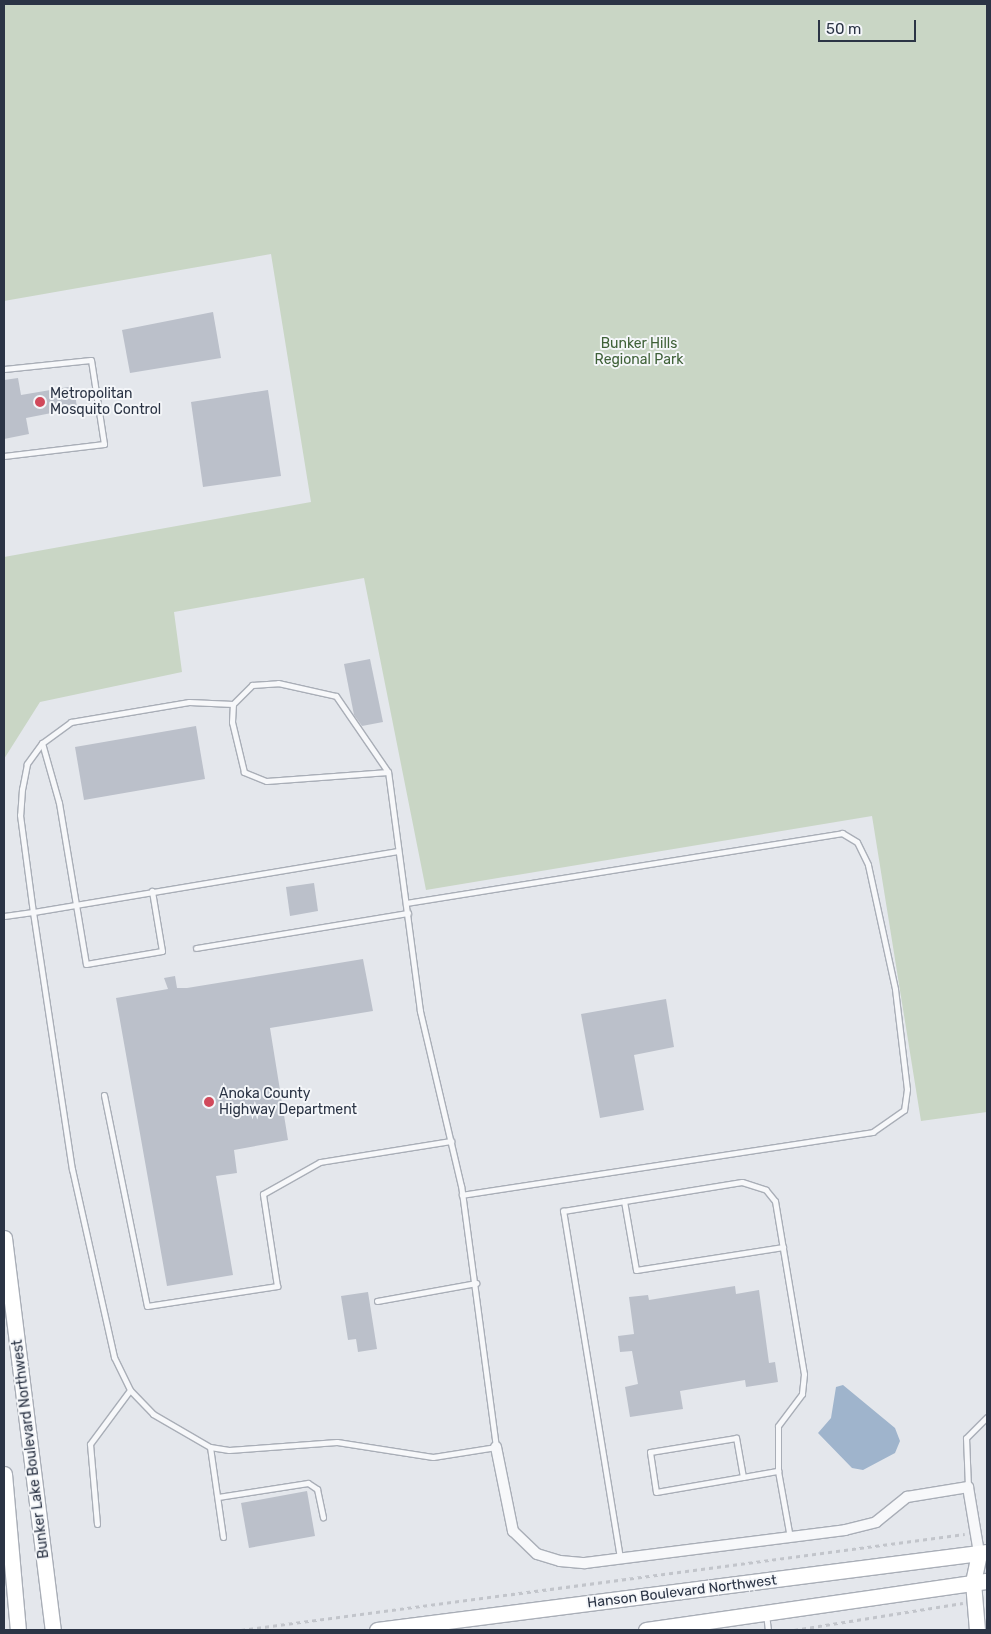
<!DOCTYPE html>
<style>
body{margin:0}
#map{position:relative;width:991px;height:1634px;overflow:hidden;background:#e4e7ec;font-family:Rubik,sans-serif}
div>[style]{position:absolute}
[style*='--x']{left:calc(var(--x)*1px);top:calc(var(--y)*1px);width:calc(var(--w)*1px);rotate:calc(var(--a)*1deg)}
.green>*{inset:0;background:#c9d6c5}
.water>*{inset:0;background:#9fb4cc}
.building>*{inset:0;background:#bbc0ca}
.path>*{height:2.5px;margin-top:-1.25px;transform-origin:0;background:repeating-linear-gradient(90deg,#c2c5cb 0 4px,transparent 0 8px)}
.roads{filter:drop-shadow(1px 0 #a9aeb7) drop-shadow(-1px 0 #a9aeb7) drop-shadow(0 1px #a9aeb7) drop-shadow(0 -1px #a9aeb7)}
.lane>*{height:5px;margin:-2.5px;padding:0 2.5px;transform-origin:2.5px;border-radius:2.5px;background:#f7f8fa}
.street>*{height:10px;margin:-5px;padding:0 5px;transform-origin:5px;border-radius:5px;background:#f7f8fa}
.secondary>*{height:15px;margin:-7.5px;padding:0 7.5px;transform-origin:7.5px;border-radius:7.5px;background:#fff}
.dots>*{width:14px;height:14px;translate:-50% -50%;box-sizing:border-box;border:2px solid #f4f6f9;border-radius:50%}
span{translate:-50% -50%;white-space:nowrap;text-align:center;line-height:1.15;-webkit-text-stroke:4px #f4f6f9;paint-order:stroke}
.park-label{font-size:14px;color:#3f6138}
.poi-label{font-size:14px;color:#2b3445}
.left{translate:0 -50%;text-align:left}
.street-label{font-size:14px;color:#2b3445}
.frame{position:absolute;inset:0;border:5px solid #2b3445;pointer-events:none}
.scale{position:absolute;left:818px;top:20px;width:98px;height:22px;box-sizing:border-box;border:2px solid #2b3445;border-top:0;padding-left:6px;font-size:15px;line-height:18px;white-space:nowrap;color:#2b3445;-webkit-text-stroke:4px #f4f6f9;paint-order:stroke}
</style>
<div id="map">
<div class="green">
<i style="clip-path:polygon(4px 4px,987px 4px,987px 1112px,921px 1121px,872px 816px,426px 890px,364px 578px,174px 612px,182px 672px,40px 702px,4px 759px,4px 557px,311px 502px,271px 254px,4px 301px)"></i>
</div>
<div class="water">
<i style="clip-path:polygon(843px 1385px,895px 1428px,900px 1441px,895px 1453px,863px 1470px,852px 1468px,818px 1433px,831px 1418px,836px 1387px)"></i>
</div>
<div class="building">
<i style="clip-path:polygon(213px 312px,221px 358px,130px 373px,122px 330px)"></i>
<i style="clip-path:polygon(18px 378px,21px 395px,74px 386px,77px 408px,26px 418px,29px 434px,4px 439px,4px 380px)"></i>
<i style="clip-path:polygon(268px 390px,281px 476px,203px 487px,191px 402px)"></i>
<i style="clip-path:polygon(370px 659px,383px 722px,362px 726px,354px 715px,344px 664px)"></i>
<i style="clip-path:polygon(196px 726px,205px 779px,84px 800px,75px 747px)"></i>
<i style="clip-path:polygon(314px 883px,318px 911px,290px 916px,286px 887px)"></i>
<i style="clip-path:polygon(363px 959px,373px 1011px,270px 1028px,288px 1140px,234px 1150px,237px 1173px,216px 1176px,233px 1275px,167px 1286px,116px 998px,168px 989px,164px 978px,175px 976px,177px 988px,187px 988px)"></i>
<i style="clip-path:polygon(666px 999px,674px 1047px,634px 1055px,644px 1110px,600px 1118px,581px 1014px)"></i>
<i style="clip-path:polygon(735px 1286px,736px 1294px,759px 1290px,769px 1363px,775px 1362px,778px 1382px,746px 1387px,745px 1380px,680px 1391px,683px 1409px,630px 1417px,625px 1387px,638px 1384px,632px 1351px,620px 1352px,618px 1336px,634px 1334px,629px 1297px,648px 1295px,649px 1300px)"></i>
<i style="clip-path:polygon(368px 1292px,377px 1349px,358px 1352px,356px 1339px,348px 1340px,341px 1296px)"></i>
<i style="clip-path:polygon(307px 1491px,315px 1536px,249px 1548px,241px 1503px)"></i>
</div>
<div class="path">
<i style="--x:241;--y:1630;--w:730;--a:-7.55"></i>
<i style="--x:794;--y:1630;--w:171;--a:-9.1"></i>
</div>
<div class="roads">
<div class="lane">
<i style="--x:4;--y:369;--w:87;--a:-5.9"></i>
<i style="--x:91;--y:360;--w:85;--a:81.2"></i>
<i style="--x:104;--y:444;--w:101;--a:173.2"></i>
<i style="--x:278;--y:683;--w:59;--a:12.6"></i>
<i style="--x:336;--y:696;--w:92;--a:55.6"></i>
<i style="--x:388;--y:772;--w:122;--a:175.8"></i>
<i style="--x:266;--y:781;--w:24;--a:-158"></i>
<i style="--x:244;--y:772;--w:51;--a:-103.5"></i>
<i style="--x:232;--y:722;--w:18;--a:-87"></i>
<i style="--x:233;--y:704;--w:27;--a:-45"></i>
<i style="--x:252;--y:685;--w:26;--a:-4"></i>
<i style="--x:233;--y:704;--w:44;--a:-177.4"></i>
<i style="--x:189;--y:702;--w:120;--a:170.4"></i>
<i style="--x:71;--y:722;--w:36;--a:144"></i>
<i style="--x:42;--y:743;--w:26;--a:126"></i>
<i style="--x:27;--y:764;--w:25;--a:101"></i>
<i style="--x:22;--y:789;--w:26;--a:94"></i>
<i style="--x:20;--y:815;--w:98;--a:82.4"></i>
<i style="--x:33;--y:912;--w:369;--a:-9.5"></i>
<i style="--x:42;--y:743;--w:62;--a:74.2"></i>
<i style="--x:59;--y:803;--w:163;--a:80.5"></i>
<i style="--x:86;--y:964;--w:77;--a:-9.7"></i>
<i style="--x:162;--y:951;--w:61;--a:-99.5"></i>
<i style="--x:406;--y:903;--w:442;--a:-9.1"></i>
<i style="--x:842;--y:833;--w:17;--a:31"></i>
<i style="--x:857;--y:842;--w:25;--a:64"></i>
<i style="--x:868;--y:865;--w:127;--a:77.7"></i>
<i style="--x:895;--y:989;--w:101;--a:83.2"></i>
<i style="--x:907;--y:1089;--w:21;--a:98"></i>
<i style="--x:904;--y:1110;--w:38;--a:145"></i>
<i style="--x:873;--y:1132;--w:416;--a:171.3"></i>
<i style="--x:4;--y:916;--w:29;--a:-8"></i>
<i style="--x:33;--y:912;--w:260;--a:81.4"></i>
<i style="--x:72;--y:1169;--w:193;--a:77.4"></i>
<i style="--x:114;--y:1357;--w:37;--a:64"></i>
<i style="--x:130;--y:1390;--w:33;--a:46"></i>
<i style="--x:153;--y:1414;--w:66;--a:30.1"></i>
<i style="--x:210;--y:1447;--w:19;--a:9"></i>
<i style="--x:229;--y:1450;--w:108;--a:-4.2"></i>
<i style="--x:337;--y:1442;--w:97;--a:8.9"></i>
<i style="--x:433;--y:1457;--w:64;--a:-9"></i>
<i style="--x:496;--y:1447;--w:263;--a:-97.6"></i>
<i style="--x:461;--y:1186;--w:180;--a:-103.2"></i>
<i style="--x:420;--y:1011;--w:241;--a:-97.6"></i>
<i style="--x:196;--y:948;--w:215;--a:-9.4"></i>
<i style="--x:104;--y:1095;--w:215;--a:78.5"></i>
<i style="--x:147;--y:1306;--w:132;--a:-8.7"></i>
<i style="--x:277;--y:1286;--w:93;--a:-98.7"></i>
<i style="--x:263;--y:1194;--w:65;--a:-29.3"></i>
<i style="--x:320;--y:1162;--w:133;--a:-9.1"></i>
<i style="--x:624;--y:1201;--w:70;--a:80.1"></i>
<i style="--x:636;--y:1270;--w:149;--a:-8.9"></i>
<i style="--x:377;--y:1301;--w:101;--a:-10.3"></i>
<i style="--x:210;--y:1447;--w:91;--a:81.8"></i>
<i style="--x:743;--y:1477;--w:40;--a:-100"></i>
<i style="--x:736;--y:1438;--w:87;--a:170.8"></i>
<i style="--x:650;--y:1452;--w:40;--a:81.5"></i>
<i style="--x:656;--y:1492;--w:88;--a:-9.8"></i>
<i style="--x:743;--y:1477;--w:36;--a:-10"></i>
<i style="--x:778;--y:1471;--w:68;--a:79.8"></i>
<i style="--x:968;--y:1487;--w:49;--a:-92.3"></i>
<i style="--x:966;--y:1438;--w:30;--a:-45"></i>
<i style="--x:218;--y:1497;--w:91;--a:-8.8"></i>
<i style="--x:308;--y:1483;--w:11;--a:34"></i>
<i style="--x:317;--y:1489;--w:29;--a:78"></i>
<i style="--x:97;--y:1524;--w:80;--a:-95"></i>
<i style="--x:90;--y:1444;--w:67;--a:-53.5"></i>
<i style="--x:620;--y:1558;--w:352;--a:-99.3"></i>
<i style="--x:563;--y:1211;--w:181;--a:-9.2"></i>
<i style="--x:742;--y:1182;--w:25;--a:18"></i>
<i style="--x:766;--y:1190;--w:14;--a:51"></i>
<i style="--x:775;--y:1201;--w:175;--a:80.5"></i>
<i style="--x:804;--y:1374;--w:20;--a:96"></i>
<i style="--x:802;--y:1394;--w:40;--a:127"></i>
<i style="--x:778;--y:1426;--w:45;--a:90"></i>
<i style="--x:766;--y:1614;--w:16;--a:83"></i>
</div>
<div class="street">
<i style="--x:496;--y:1447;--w:86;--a:78.6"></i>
<i style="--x:513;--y:1531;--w:33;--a:44"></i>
<i style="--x:537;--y:1554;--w:24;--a:17"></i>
<i style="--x:560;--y:1561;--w:25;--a:5"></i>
<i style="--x:585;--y:1563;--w:262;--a:-7.2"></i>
<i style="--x:845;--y:1530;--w:32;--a:-14"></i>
<i style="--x:876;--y:1522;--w:40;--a:-39"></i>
<i style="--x:907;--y:1497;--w:62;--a:-9.3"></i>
<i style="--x:968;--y:1487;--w:67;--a:80.5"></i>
</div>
<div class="secondary">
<i style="--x:4;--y:1238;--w:395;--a:82.9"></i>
<i style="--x:4;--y:1474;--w:157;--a:84.9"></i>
<i style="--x:377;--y:1630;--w:615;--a:-7.29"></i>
<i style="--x:646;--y:1630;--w:345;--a:-8.2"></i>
<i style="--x:977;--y:1630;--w:48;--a:-94.8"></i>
<i style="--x:973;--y:1582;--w:30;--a:-78"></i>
</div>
</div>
<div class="dots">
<i style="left:40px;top:402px;background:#d1495b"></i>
<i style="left:209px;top:1102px;background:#d1495b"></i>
</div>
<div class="park-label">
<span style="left:639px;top:352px">Bunker Hills<br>Regional Park</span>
</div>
<div class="poi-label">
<span class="left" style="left:50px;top:402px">Metropolitan<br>Mosquito Control</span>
<span class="left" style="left:219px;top:1102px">Anoka County<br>Highway Department</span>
</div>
<div class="street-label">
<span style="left:31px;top:1449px;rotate:-97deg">Bunker Lake Boulevard Northwest</span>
<span style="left:682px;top:1592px;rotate:-7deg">Hanson Boulevard Northwest</span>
</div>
<div class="frame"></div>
<div class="scale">50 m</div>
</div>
